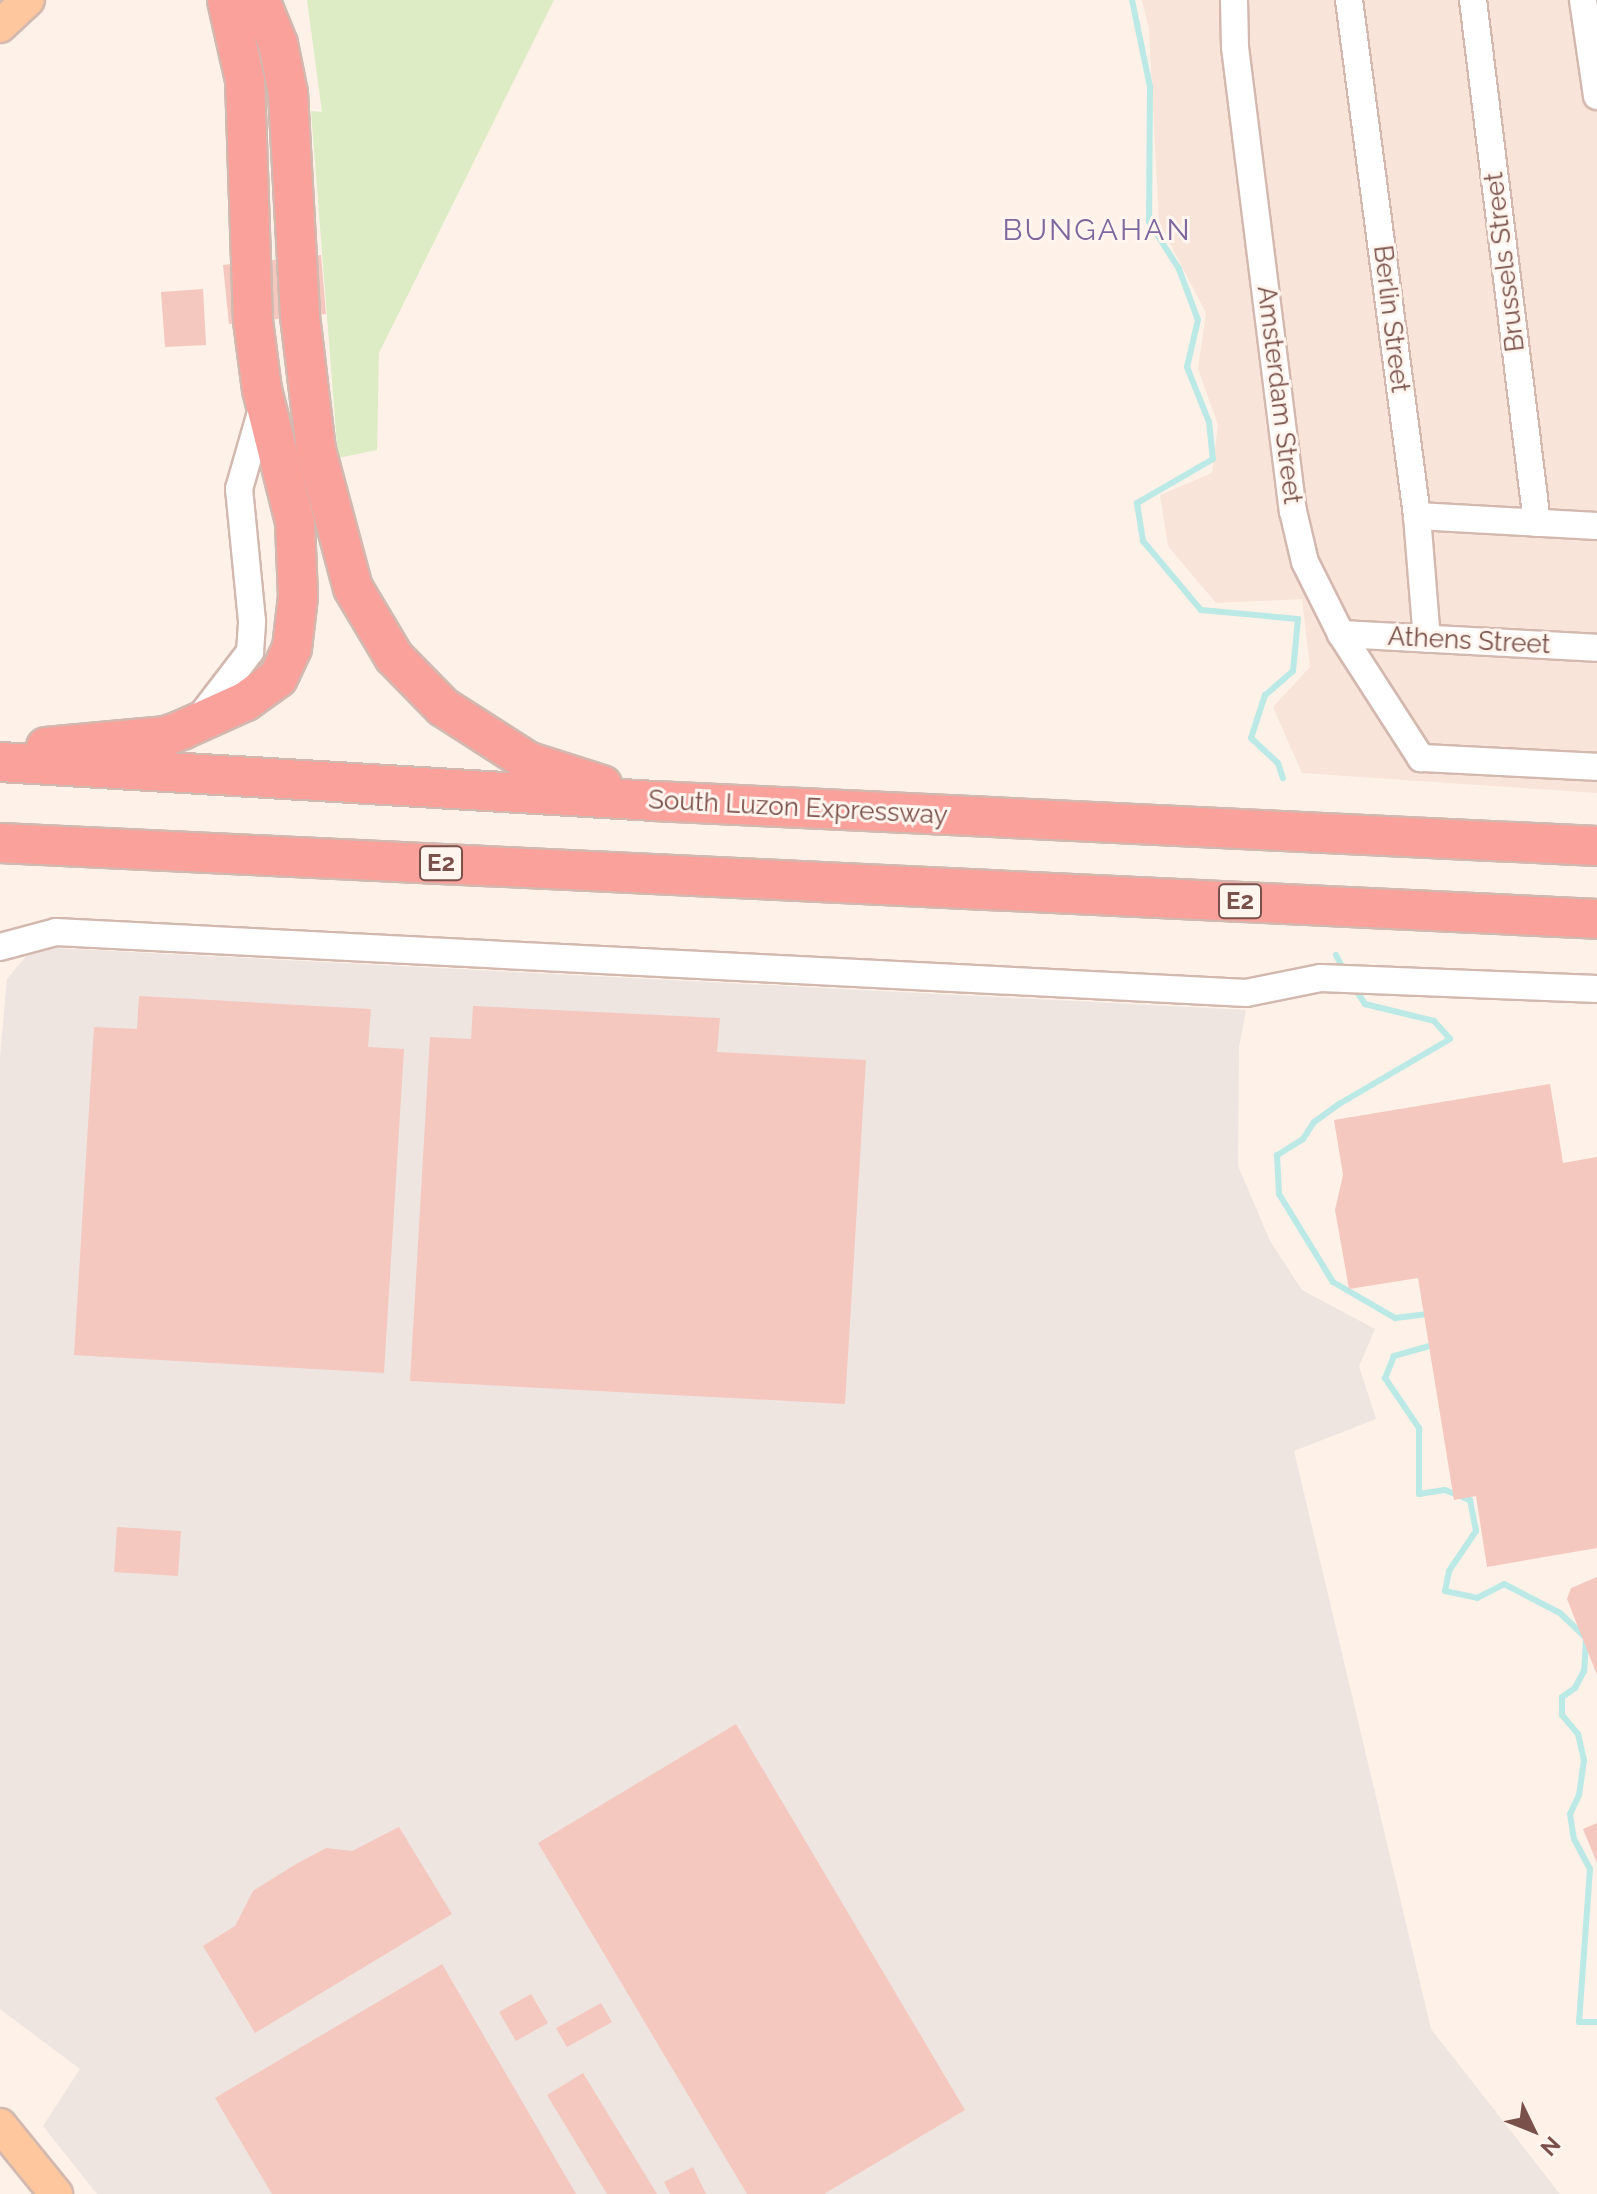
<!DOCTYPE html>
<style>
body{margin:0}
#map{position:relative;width:1597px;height:2194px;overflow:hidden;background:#fdf1e8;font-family:Raleway,sans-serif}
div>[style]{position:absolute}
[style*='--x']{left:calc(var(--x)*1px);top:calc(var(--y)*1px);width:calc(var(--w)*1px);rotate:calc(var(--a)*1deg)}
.residential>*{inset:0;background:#f8e4d8}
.industrial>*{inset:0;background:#eee5e1}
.green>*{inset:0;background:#ddecc5}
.stream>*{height:6px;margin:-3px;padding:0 3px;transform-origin:3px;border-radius:3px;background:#bae9e6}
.building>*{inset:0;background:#f4c8be}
.roads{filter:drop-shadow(2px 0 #d3b8af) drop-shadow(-2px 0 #d3b8af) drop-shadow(0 2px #d3b8af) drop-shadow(0 -2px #d3b8af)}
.minor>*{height:26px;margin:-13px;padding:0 13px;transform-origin:13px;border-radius:13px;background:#fff}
.major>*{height:32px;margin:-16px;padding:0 16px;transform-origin:16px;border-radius:16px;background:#fec79e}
.highway>*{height:38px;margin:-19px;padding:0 19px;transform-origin:19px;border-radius:19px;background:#faa19c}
span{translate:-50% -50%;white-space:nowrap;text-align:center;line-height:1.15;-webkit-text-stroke:6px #fff5ef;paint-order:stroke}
.shield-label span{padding:2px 6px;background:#fff5ef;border:2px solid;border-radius:6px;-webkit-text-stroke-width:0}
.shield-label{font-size:24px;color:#79514a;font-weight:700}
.street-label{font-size:26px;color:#79514a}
.quarter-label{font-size:30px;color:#7f669c;letter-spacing:2px}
.north{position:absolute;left:1493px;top:2090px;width:80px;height:80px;-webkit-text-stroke:6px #fff5ef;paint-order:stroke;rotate:133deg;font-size:22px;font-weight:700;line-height:32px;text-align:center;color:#79514a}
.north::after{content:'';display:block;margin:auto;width:28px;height:36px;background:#79514a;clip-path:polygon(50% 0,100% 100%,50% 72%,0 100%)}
</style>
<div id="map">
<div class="residential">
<i style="clip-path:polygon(1142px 0,1597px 0,1597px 793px,1302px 773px,1273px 707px,1310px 667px,1302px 599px,1216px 603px,1168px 546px,1160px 495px,1212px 473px,1218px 425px,1198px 369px,1206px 313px,1159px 222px,1149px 29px)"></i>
</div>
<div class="industrial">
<i style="clip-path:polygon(34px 947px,1246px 1010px,1239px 1047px,1238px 1166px,1270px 1241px,1302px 1290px,1375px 1329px,1359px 1366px,1376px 1419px,1294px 1451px,1431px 2029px,1560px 2194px,97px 2194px,43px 2126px,80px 2069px,0 2009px,0 1057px,7px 979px)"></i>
</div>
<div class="green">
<i style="clip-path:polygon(307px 0,554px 0,379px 353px,377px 450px,338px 458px,311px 111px,322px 112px)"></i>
</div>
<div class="stream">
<i style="--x:1132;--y:0;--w:89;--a:78.3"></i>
<i style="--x:1150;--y:87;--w:135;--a:90.4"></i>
<i style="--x:1149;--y:222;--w:56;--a:57.4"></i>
<i style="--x:1179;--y:269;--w:54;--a:69.6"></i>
<i style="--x:1198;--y:320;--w:48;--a:103.2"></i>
<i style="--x:1187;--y:367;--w:59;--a:68.2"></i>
<i style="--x:1209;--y:422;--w:37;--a:84"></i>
<i style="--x:1213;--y:459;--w:88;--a:149.9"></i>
<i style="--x:1137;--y:503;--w:38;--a:81"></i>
<i style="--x:1143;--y:541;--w:90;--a:50"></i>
<i style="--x:1201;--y:610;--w:97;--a:5.3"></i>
<i style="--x:1298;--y:619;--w:52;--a:95.5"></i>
<i style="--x:1293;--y:671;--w:37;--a:139"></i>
<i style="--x:1265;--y:695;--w:45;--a:108"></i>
<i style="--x:1251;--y:738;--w:37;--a:43"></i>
<i style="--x:1278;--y:763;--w:16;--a:72"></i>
<i style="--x:1336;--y:955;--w:16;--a:63"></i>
<i style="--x:1353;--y:986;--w:22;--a:56"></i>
<i style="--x:1365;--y:1004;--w:71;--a:13.8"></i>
<i style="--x:1434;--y:1021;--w:24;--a:48"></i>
<i style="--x:1450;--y:1039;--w:129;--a:149.6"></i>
<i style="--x:1339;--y:1104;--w:31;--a:144"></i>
<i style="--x:1314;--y:1122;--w:20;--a:123"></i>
<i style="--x:1303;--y:1139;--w:31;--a:148"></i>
<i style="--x:1277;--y:1155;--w:39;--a:87"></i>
<i style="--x:1279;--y:1194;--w:103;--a:58.5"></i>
<i style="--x:1333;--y:1282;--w:72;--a:30.1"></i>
<i style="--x:1395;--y:1318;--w:35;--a:-7"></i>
<i style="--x:1433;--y:1345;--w:41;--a:164.2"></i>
<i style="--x:1394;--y:1356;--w:24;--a:112"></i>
<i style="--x:1385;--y:1378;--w:60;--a:55.8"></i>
<i style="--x:1419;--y:1428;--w:66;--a:90"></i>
<i style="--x:1419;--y:1494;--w:26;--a:-9"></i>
<i style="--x:1445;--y:1490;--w:27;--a:22"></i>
<i style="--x:1470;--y:1500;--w:32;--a:79"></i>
<i style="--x:1476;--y:1531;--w:48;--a:124"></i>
<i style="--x:1449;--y:1571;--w:20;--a:101"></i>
<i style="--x:1445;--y:1591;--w:33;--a:12"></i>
<i style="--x:1477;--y:1598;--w:30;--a:-27"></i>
<i style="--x:1504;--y:1584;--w:63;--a:27.4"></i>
<i style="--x:1560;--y:1613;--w:36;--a:44"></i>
<i style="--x:1586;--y:1638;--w:33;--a:93"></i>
<i style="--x:1584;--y:1671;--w:19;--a:118"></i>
<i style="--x:1575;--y:1688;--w:16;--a:145"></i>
<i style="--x:1562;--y:1697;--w:18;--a:90"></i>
<i style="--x:1562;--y:1715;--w:25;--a:50"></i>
<i style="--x:1578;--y:1734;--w:27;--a:77"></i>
<i style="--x:1584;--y:1760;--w:35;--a:98"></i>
<i style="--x:1579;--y:1795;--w:21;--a:115"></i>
<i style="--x:1570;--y:1814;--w:25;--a:81"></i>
<i style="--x:1574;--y:1839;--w:34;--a:62"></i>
<i style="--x:1590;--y:1869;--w:153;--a:94.1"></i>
<i style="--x:1579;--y:2022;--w:18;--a:0"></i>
</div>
<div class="building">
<i style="clip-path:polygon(321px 255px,326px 314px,229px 324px,223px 265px)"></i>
<i style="clip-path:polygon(203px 289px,206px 345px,165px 347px,161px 292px)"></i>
<i style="clip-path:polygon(139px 996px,371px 1009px,368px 1047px,404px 1049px,384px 1373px,74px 1355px,94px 1027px,137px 1029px)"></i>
<i style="clip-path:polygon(473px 1006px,720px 1018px,717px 1052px,866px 1060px,845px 1404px,410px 1381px,430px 1037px,471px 1039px)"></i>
<i style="clip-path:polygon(1550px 1084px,1563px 1163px,1597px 1157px,1597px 1548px,1487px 1567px,1476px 1496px,1454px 1500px,1418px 1278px,1349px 1289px,1335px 1210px,1343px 1175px,1334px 1120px)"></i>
<i style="clip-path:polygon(117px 1527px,181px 1531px,178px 1576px,114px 1572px)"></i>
<i style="clip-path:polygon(1597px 1577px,1597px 1675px,1567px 1599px,1571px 1588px)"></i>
<i style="clip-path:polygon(736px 1724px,965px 2110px,824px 2194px,747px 2194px,538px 1843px)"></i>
<i style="clip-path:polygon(1597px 1823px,1597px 1863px,1583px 1829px)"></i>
<i style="clip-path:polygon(399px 1827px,452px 1914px,255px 2033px,203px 1946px,235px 1926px,253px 1891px,296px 1864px,326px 1848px,352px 1851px)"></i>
<i style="clip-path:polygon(442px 1964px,576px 2194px,272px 2194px,215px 2098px)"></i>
<i style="clip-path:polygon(531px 1994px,548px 2023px,516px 2041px,499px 2012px)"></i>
<i style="clip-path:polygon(601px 2003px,612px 2022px,567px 2047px,556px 2028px)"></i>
<i style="clip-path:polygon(583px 2073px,657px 2194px,607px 2194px,547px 2095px)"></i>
<i style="clip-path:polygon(693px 2167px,706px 2194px,670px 2194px,664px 2182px)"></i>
</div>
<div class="roads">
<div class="minor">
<i style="--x:1234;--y:0;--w:47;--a:88.8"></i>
<i style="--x:1235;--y:47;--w:468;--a:82.9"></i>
<i style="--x:1293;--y:511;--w:52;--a:76.8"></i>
<i style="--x:1305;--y:562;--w:80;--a:63.4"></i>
<i style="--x:1341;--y:634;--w:148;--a:57.2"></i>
<i style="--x:1421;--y:758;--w:176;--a:2.9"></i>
<i style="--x:1349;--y:0;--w:520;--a:82.49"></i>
<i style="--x:1417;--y:516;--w:123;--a:85.4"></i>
<i style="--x:1473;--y:0;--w:527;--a:83.02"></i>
<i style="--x:1583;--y:0;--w:97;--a:81.7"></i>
<i style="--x:1417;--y:516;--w:180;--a:3.2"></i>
<i style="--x:1341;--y:634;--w:256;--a:3.1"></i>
<i style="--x:201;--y:716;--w:81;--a:-52.6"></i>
<i style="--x:250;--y:652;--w:31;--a:-86"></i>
<i style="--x:252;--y:621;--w:133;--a:-95.6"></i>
<i style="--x:239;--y:489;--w:83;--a:-74"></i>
<i style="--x:0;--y:947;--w:58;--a:-15"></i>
<i style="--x:56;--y:932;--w:1192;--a:2.93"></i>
<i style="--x:1246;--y:993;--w:76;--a:-11.3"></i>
<i style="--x:1321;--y:978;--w:276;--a:2.3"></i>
</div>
<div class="major">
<i style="--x:0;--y:26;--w:38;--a:-43"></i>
<i style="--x:0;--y:2125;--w:89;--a:50.9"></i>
</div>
<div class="highway">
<i style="--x:260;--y:0;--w:48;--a:67.8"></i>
<i style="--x:278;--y:44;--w:50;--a:78.5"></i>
<i style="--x:288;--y:93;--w:223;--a:86.9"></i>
<i style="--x:300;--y:316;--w:135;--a:83.2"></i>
<i style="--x:316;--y:450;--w:143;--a:75"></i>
<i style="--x:353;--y:588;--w:80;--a:59.3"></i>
<i style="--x:394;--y:657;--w:70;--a:45.6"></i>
<i style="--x:443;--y:707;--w:100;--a:32.7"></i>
<i style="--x:527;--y:761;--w:79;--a:17.7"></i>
<i style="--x:46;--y:747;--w:121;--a:-5.2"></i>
<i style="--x:166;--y:736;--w:19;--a:-21"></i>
<i style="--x:184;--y:729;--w:68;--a:-24.3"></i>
<i style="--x:246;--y:701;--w:39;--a:-36"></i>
<i style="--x:278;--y:678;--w:33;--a:-65"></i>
<i style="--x:292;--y:648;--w:51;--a:-83.3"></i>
<i style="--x:298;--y:597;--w:75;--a:-92.3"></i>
<i style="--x:295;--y:522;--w:136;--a:-104"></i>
<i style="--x:262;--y:390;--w:70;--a:-97.4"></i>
<i style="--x:253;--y:321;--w:241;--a:-91.9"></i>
<i style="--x:245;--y:80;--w:82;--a:-102.7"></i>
<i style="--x:0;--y:762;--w:655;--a:3.41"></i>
<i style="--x:654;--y:801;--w:944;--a:2.73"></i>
<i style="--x:0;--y:843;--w:1599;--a:2.72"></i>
</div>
</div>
<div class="shield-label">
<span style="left:441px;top:863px">E2</span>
<span style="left:1240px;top:901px">E2</span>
</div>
<div class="street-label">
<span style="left:1505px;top:262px;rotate:-97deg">Brussels Street</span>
<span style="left:1391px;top:319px;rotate:83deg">Berlin Street</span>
<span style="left:1279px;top:395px;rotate:83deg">Amsterdam Street</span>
<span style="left:1469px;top:641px;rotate:3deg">Athens Street</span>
<span style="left:798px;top:808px;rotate:3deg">South Luzon Expressway</span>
</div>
<div class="quarter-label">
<span style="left:1097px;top:230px">BUNGAHAN</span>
</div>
<div class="north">N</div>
</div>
